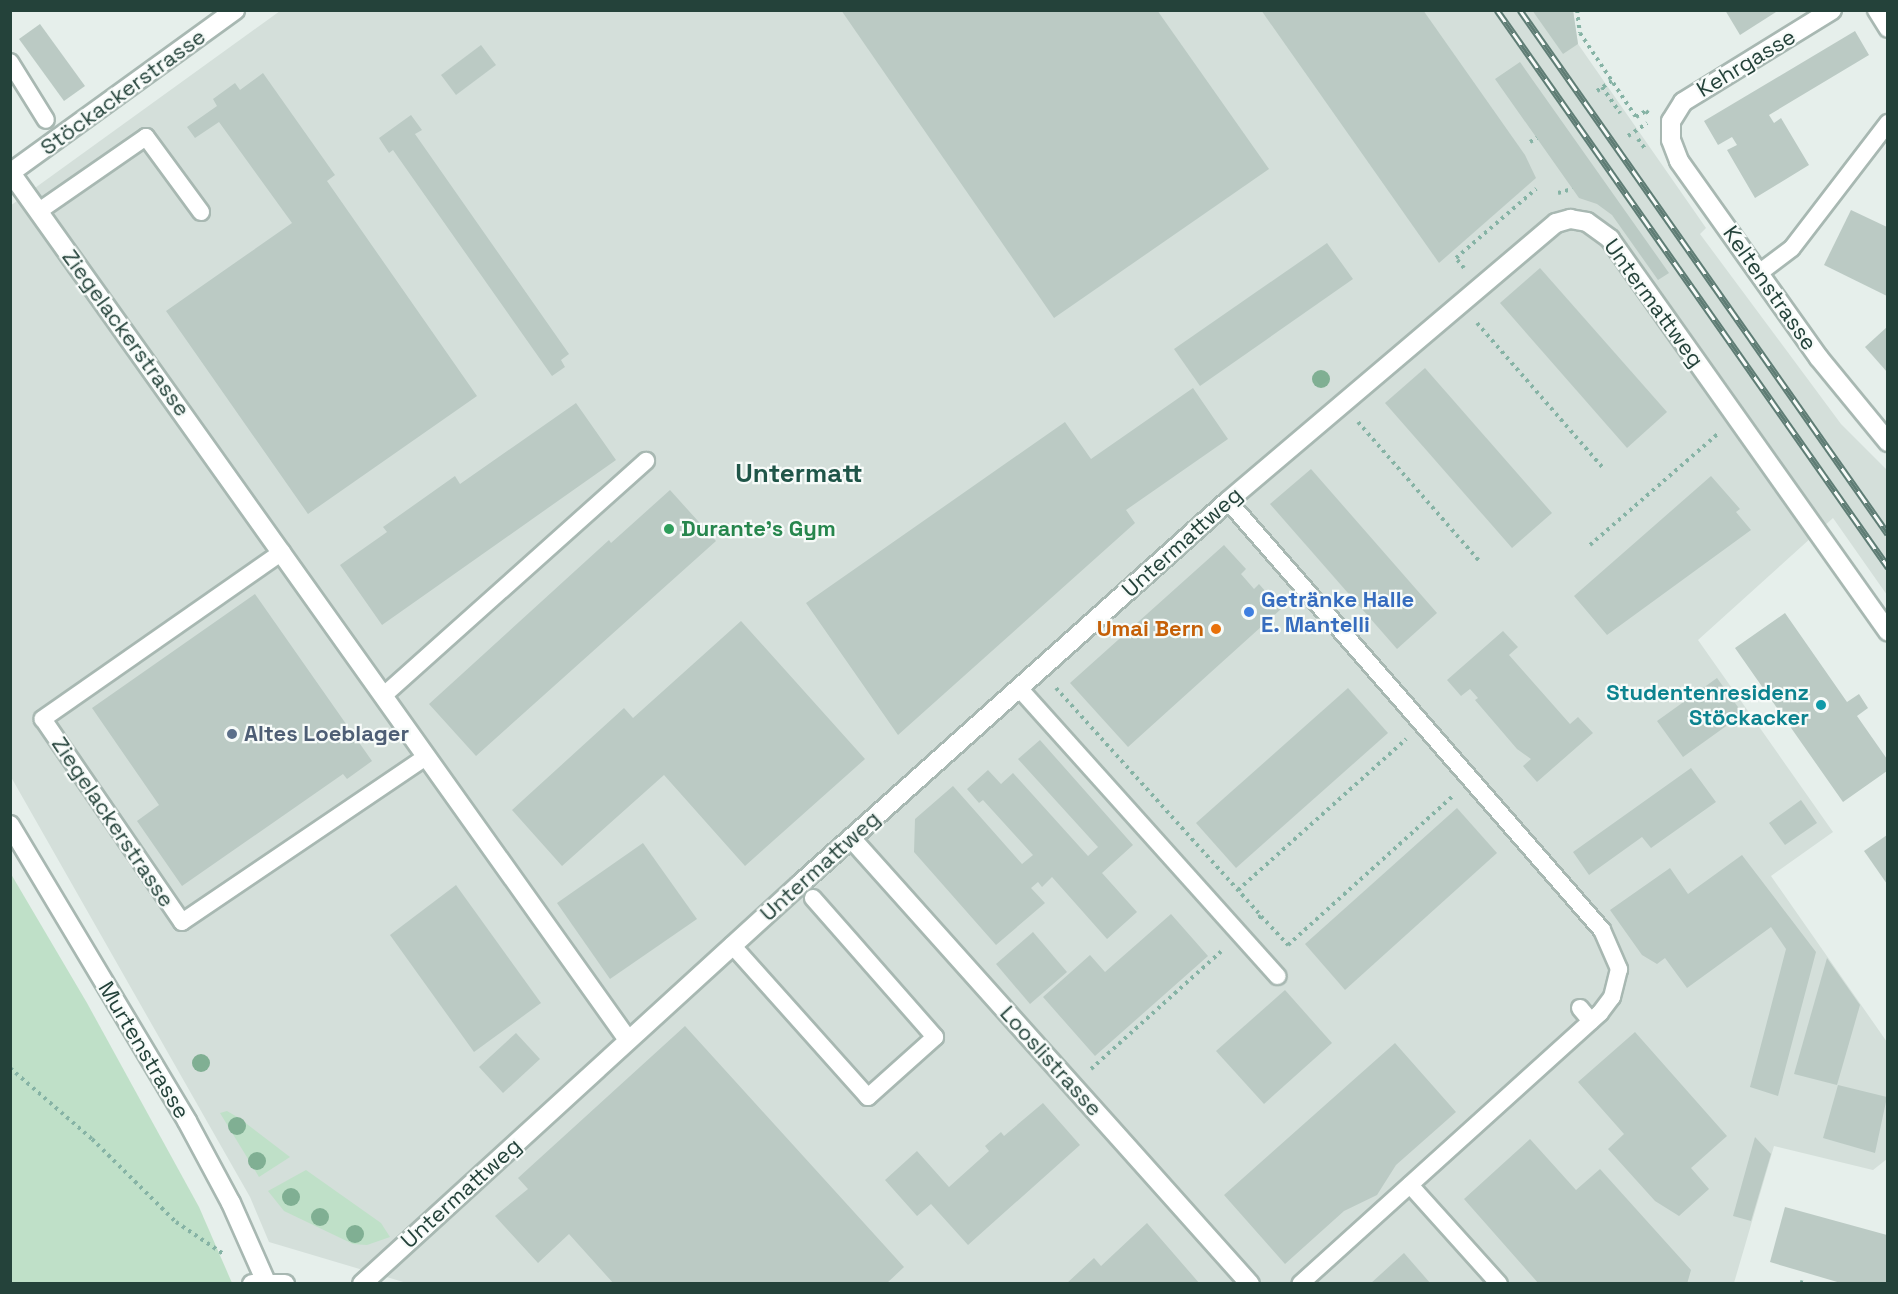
<!DOCTYPE html>
<meta charset="utf-8">
<style>
body{margin:0}
#map{position:relative;width:1898px;height:1294px;overflow:hidden;background:#e6efeb;font-family:"Space Grotesk",sans-serif}
div>[style]{position:absolute}
[style*='--x']{left:calc(var(--x)*1px);top:calc(var(--y)*1px);width:calc(var(--w)*1px);rotate:calc(var(--a)*1deg)}
.built>*{inset:0;background:#d4dfda}
.green>*{inset:0;background:#bfe0c8}
.building>*{inset:0;background:#bbcac4}
.path>*{height:4px;margin-top:-2px;transform-origin:0;background:repeating-linear-gradient(90deg,#86b3a5 0 3px,transparent 0 7.5px)}
.roads{filter:drop-shadow(2px 0 #a8b8b2) drop-shadow(-2px 0 #a8b8b2) drop-shadow(0 2px #a8b8b2) drop-shadow(0 -2px #a8b8b2)}
.service>*{height:16px;margin:-8px;padding:0 8px;transform-origin:8px;border-radius:8px;background:#fff}
.minor>*{height:18px;margin:-9px;padding:0 9px;transform-origin:9px;border-radius:9px;background:#fff}
.tertiary>*{height:18px;margin:-9px;padding:0 9px;transform-origin:9px;border-radius:9px;background:#fff}
.rail>*{height:7px;margin-top:-3.5px;transform-origin:0;background:repeating-linear-gradient(90deg,#f7fbf9 0 14px,#5f7d75 0 28px);box-sizing:border-box;border-block:2px solid #5f7d75}
.trees>*{width:18px;height:18px;margin:-9px;border-radius:50%;background:#80af93}
.dots>*{width:16px;height:16px;translate:-50% -50%;box-sizing:border-box;border:3px solid #f7fbf9;border-radius:50%}
span{translate:-50% -50%;white-space:nowrap;text-align:center;line-height:1.15;-webkit-text-stroke:4.5px #f7fbf9;paint-order:stroke}
.street-label{font-size:22px;color:#24423a}
.leisure-label{font-size:22px;color:#27864d;font-weight:700}
.left{translate:0 -50%;text-align:left}
.shop-label{font-size:22px;color:#366cbe;font-weight:700}
.food-label{font-size:22px;color:#c56008;font-weight:700}
.right{translate:-100% -50%;text-align:right}
.culture-label{font-size:22px;color:#0d838f;font-weight:700}
.service-label{font-size:22px;color:#4e5e75;font-weight:700}
.quarter-label{font-size:26px;color:#1f5548;font-weight:700}
.frame{position:absolute;inset:0;border:12px solid #24423a;pointer-events:none}
</style>
<div id="map">
<div class="built">
<i style="clip-path:polygon(280px 11px,1573px 11px,1578px 44px,1706px 228px,1700px 234px,1841px 424px,1887px 470px,1887px 595px,1833px 518px,1698px 640px,1833px 832px,1771px 876px,1887px 1042px,1887px 1159px,1873px 1170px,1774px 1146px,1734px 1283px,410px 1284px,269px 1242px,250px 1197px,11px 777px,10px 206px)"></i>
</div>
<div class="green">
<i style="clip-path:polygon(11px 874px,87px 1003px,199px 1207px,232px 1283px,11px 1283px)"></i>
<i style="clip-path:polygon(227px 1111px,239px 1118px,290px 1157px,259px 1177px,220px 1113px)"></i>
<i style="clip-path:polygon(306px 1170px,381px 1223px,390px 1237px,367px 1245px,353px 1244px,284px 1211px,268px 1191px)"></i>
</div>
<div class="building">
<i style="clip-path:polygon(841px 10px,1157px 10px,1269px 169px,1054px 318px)"></i>
<i style="clip-path:polygon(1261px 10px,1423px 10px,1525px 155px,1536px 178px,1439px 263px)"></i>
<i style="clip-path:polygon(1532px 10px,1573px 10px,1578px 44px,1563px 54px)"></i>
<i style="clip-path:polygon(1725px 10px,1775px 10px,1776px 12px,1740px 35px)"></i>
<i style="clip-path:polygon(40px 24px,85px 86px,64px 101px,19px 39px)"></i>
<i style="clip-path:polygon(1855px 31px,1869px 55px,1769px 115px,1774px 123px,1781px 118px,1809px 165px,1755px 198px,1727px 150px,1737px 145px,1732px 137px,1718px 145px,1704px 121px)"></i>
<i style="clip-path:polygon(481px 45px,496px 65px,456px 95px,441px 75px)"></i>
<i style="clip-path:polygon(1520px 62px,1669px 273px,1658px 280px,1612px 215px,1597px 204px,1579px 198px,1495px 79px)"></i>
<i style="clip-path:polygon(263px 73px,335px 175px,327px 181px,477px 396px,308px 514px,166px 311px,292px 223px,219px 122px,195px 138px,187px 127px,217px 106px,213px 99px,235px 83px,240px 90px)"></i>
<i style="clip-path:polygon(411px 115px,422px 130px,415px 134px,569px 354px,561px 360px,565px 367px,552px 376px,393px 150px,389px 153px,379px 138px)"></i>
<i style="clip-path:polygon(1851px 210px,1887px 227px,1887px 296px,1824px 265px)"></i>
<i style="clip-path:polygon(1327px 243px,1353px 279px,1200px 386px,1174px 349px)"></i>
<i style="clip-path:polygon(1540px 268px,1667px 412px,1627px 448px,1500px 303px)"></i>
<i style="clip-path:polygon(1887px 327px,1887px 372px,1865px 347px)"></i>
<i style="clip-path:polygon(1425px 368px,1552px 513px,1512px 548px,1385px 403px)"></i>
<i style="clip-path:polygon(1193px 388px,1228px 439px,1126px 510px,1135px 523px,898px 735px,806px 603px,1065px 422px,1091px 459px)"></i>
<i style="clip-path:polygon(576px 403px,616px 460px,382px 625px,340px 565px,387px 532px,383px 527px,455px 476px,460px 484px)"></i>
<i style="clip-path:polygon(1311px 469px,1437px 613px,1397px 649px,1270px 504px)"></i>
<i style="clip-path:polygon(1711px 476px,1740px 509px,1736px 512px,1751px 530px,1607px 635px,1574px 596px)"></i>
<i style="clip-path:polygon(670px 490px,716px 541px,476px 756px,429px 704px,609px 540px,611px 543px)"></i>
<i style="clip-path:polygon(1224px 545px,1246px 569px,1241px 574px,1254px 589px,1259px 584px,1281px 609px,1128px 747px,1070px 683px)"></i>
<i style="clip-path:polygon(255px 594px,372px 761px,347px 779px,343px 774px,182px 886px,137px 821px,159px 805px,92px 708px)"></i>
<i style="clip-path:polygon(1785px 613px,1847px 702px,1859px 694px,1868px 708px,1857px 716px,1887px 759px,1887px 771px,1843px 802px,1735px 648px)"></i>
<i style="clip-path:polygon(741px 621px,865px 759px,745px 866px,664px 775px,562px 866px,512px 810px,624px 708px,633px 718px)"></i>
<i style="clip-path:polygon(1503px 631px,1518px 647px,1509px 655px,1570px 724px,1578px 717px,1593px 733px,1537px 782px,1523px 766px,1531px 759px,1517px 749px,1475px 700px,1478px 698px,1470px 689px,1461px 696px,1447px 680px)"></i>
<i style="clip-path:polygon(1717px 678px,1743px 714px,1683px 757px,1657px 721px)"></i>
<i style="clip-path:polygon(1348px 688px,1388px 733px,1236px 868px,1196px 823px)"></i>
<i style="clip-path:polygon(1040px 740px,1133px 845px,1102px 873px,1137px 912px,1107px 939px,1052px 877px,1042px 887px,1038px 882px,1031px 888px,1045px 903px,996px 945px,914px 852px,915px 819px,953px 786px,1022px 864px,1033px 855px,983px 800px,979px 803px,967px 789px,988px 770px,1001px 784px,1013px 773px,1088px 856px,1098px 847px,1018px 759px)"></i>
<i style="clip-path:polygon(1691px 768px,1716px 802px,1651px 848px,1642px 837px,1589px 875px,1573px 852px)"></i>
<i style="clip-path:polygon(1801px 800px,1817px 823px,1785px 845px,1769px 823px)"></i>
<i style="clip-path:polygon(1457px 808px,1497px 853px,1345px 990px,1305px 944px)"></i>
<i style="clip-path:polygon(1887px 835px,1887px 884px,1864px 851px)"></i>
<i style="clip-path:polygon(643px 843px,697px 919px,610px 979px,557px 903px)"></i>
<i style="clip-path:polygon(1742px 855px,1816px 952px,1778px 1096px,1750px 1087px,1786px 949px,1771px 927px,1687px 988px,1665px 958px,1657px 964px,1642px 955px,1610px 910px,1670px 868px,1688px 894px)"></i>
<i style="clip-path:polygon(456px 885px,541px 1003px,474px 1052px,390px 935px)"></i>
<i style="clip-path:polygon(1171px 914px,1208px 956px,1095px 1056px,1043px 997px,1090px 955px,1105px 972px)"></i>
<i style="clip-path:polygon(1033px 932px,1067px 972px,1030px 1004px,996px 964px)"></i>
<i style="clip-path:polygon(1827px 958px,1860px 1005px,1837px 1085px,1794px 1074px)"></i>
<i style="clip-path:polygon(1285px 990px,1332px 1043px,1264px 1104px,1216px 1051px)"></i>
<i style="clip-path:polygon(685px 1026px,904px 1267px,886px 1284px,614px 1284px,569px 1234px,538px 1263px,495px 1216px,528px 1189px,518px 1178px)"></i>
<i style="clip-path:polygon(1635px 1032px,1727px 1136px,1691px 1168px,1709px 1189px,1679px 1216px,1655px 1201px,1608px 1149px,1624px 1134px,1578px 1082px)"></i>
<i style="clip-path:polygon(516px 1033px,540px 1059px,503px 1093px,479px 1067px)"></i>
<i style="clip-path:polygon(1395px 1043px,1456px 1112px,1396px 1165px,1377px 1195px,1344px 1211px,1285px 1264px,1224px 1195px)"></i>
<i style="clip-path:polygon(1838px 1085px,1887px 1097px,1875px 1153px,1823px 1138px)"></i>
<i style="clip-path:polygon(1043px 1103px,1080px 1145px,968px 1245px,931px 1204px,917px 1216px,885px 1180px,917px 1151px,949px 1187px,989px 1151px,985px 1146px,1001px 1132px,1004px 1136px)"></i>
<i style="clip-path:polygon(1755px 1137px,1771px 1154px,1751px 1221px,1733px 1216px)"></i>
<i style="clip-path:polygon(1530px 1139px,1576px 1190px,1600px 1169px,1691px 1270px,1687px 1284px,1539px 1284px,1464px 1199px)"></i>
<i style="clip-path:polygon(1785px 1207px,1887px 1235px,1887px 1284px,1844px 1284px,1770px 1262px)"></i>
<i style="clip-path:polygon(1147px 1223px,1200px 1284px,1066px 1284px,1094px 1258px,1101px 1266px)"></i>
<i style="clip-path:polygon(1404px 1253px,1431px 1284px,1370px 1284px)"></i>
</div>
<div class="path">
<i style="--x:1577;--y:10;--w:23;--a:83"></i>
<i style="--x:1580;--y:33;--w:101;--a:56.3"></i>
<i style="--x:1636;--y:117;--w:12;--a:-31"></i>
<i style="--x:1646;--y:111;--w:4;--a:45"></i>
<i style="--x:1602;--y:87;--w:32;--a:55"></i>
<i style="--x:1597;--y:91;--w:18;--a:-34"></i>
<i style="--x:1628;--y:136;--w:23;--a:-34"></i>
<i style="--x:1638;--y:139;--w:14;--a:54"></i>
<i style="--x:1530;--y:142;--w:8;--a:-30"></i>
<i style="--x:1558;--y:193;--w:15;--a:-16"></i>
<i style="--x:1464;--y:268;--w:13;--a:-129"></i>
<i style="--x:1456;--y:258;--w:106;--a:-40.8"></i>
<i style="--x:1477;--y:323;--w:191;--a:49"></i>
<i style="--x:1358;--y:422;--w:187;--a:48.9"></i>
<i style="--x:1590;--y:545;--w:171;--a:-41"></i>
<i style="--x:1056;--y:688;--w:307;--a:48"></i>
<i style="--x:1261;--y:916;--w:4;--a:146"></i>
<i style="--x:1238;--y:890;--w:226;--a:-41.9"></i>
<i style="--x:1261;--y:916;--w:40;--a:47"></i>
<i style="--x:1288;--y:945;--w:224;--a:-42.1"></i>
<i style="--x:10;--y:1068;--w:108;--a:40.9"></i>
<i style="--x:92;--y:1139;--w:118;--a:44.7"></i>
<i style="--x:176;--y:1222;--w:59;--a:34"></i>
<i style="--x:1091;--y:1069;--w:179;--a:-42.1"></i>
<i style="--x:1800;--y:1282;--w:7;--a:16"></i>
</div>
<div class="roads">
<div class="service">
<i style="--x:1876;--y:10;--w:22;--a:58"></i>
<i style="--x:10;--y:62;--w:68;--a:58.2"></i>
<i style="--x:39;--y:211;--w:130;--a:-34.7"></i>
<i style="--x:146;--y:137;--w:93;--a:53.7"></i>
<i style="--x:1759;--y:273;--w:41;--a:-37.1"></i>
<i style="--x:1792;--y:248;--w:158;--a:-52.5"></i>
<i style="--x:1228;--y:501;--w:569;--a:48.92"></i>
<i style="--x:1602;--y:930;--w:43;--a:66.4"></i>
<i style="--x:1619;--y:969;--w:29;--a:104"></i>
<i style="--x:1612;--y:997;--w:20;--a:127"></i>
<i style="--x:1600;--y:1013;--w:404;--a:137.9"></i>
<i style="--x:282;--y:552;--w:292;--a:145.1"></i>
<i style="--x:43;--y:719;--w:246;--a:55.6"></i>
<i style="--x:182;--y:922;--w:295;--a:-34.1"></i>
<i style="--x:1019;--y:688;--w:387;--a:48.1"></i>
<i style="--x:383;--y:696;--w:353;--a:-41.8"></i>
<i style="--x:732;--y:945;--w:204;--a:48.2"></i>
<i style="--x:868;--y:1097;--w:90;--a:-41.8"></i>
<i style="--x:935;--y:1037;--w:185;--a:-131.3"></i>
<i style="--x:1580;--y:1008;--w:17;--a:50"></i>
<i style="--x:1410;--y:1185;--w:133;--a:48"></i>
</div>
<div class="minor">
<i style="--x:1832;--y:10;--w:175;--a:148.3"></i>
<i style="--x:1683;--y:102;--w:22;--a:122"></i>
<i style="--x:1671;--y:121;--w:19;--a:90"></i>
<i style="--x:1671;--y:140;--w:22;--a:69"></i>
<i style="--x:1679;--y:161;--w:242;--a:54.6"></i>
<i style="--x:1819;--y:358;--w:109;--a:50.6"></i>
<i style="--x:10;--y:173;--w:278;--a:-35.9"></i>
<i style="--x:11;--y:173;--w:1064;--a:54.56"></i>
<i style="--x:10;--y:825;--w:345;--a:59.1"></i>
<i style="--x:187;--y:1121;--w:93;--a:61.8"></i>
<i style="--x:231;--y:1203;--w:86;--a:66.1"></i>
<i style="--x:851;--y:838;--w:598;--a:48.18"></i>
<i style="--x:362;--y:1284;--w:593;--a:-42.4"></i>
<i style="--x:800;--y:884;--w:574;--a:-41.82"></i>
<i style="--x:1228;--y:501;--w:430;--a:-40.3"></i>
<i style="--x:1556;--y:223;--w:15;--a:-16"></i>
<i style="--x:1570;--y:219;--w:17;--a:10"></i>
<i style="--x:1587;--y:222;--w:29;--a:36"></i>
<i style="--x:1610;--y:239;--w:481;--a:54.7"></i>
</div>
<div class="tertiary">
<i style="--x:252;--y:1284;--w:33;--a:0"></i>
</div>
</div>
<div class="rail">
<i style="--x:1497;--y:10;--w:681;--a:54.93"></i>
<i style="--x:1520;--y:10;--w:640;--a:54.92"></i>
</div>
<div class="trees">
<i style="left:1321px;top:379px"></i>
<i style="left:201px;top:1063px"></i>
<i style="left:237px;top:1126px"></i>
<i style="left:257px;top:1161px"></i>
<i style="left:291px;top:1197px"></i>
<i style="left:320px;top:1217px"></i>
<i style="left:355px;top:1234px"></i>
</div>
<div class="dots">
<i style="left:669px;top:529px;background:#2e9e5b"></i>
<i style="left:1249px;top:612px;background:#3f7fe0"></i>
<i style="left:1216px;top:629px;background:#e8710a"></i>
<i style="left:1821px;top:705px;background:#0f9aa8"></i>
<i style="left:232px;top:734px;background:#5c6f8a"></i>
</div>
<div class="street-label">
<span style="left:1746px;top:63px;rotate:-31deg">Kehrgasse</span>
<span style="left:123px;top:92px;rotate:-36deg">Stöckackerstrasse</span>
<span style="left:1770px;top:288px;rotate:55deg">Keltenstrasse</span>
<span style="left:1654px;top:303px;rotate:54deg">Untermattweg</span>
<span style="left:126px;top:333px;rotate:54deg">Ziegelackerstrasse</span>
<span style="left:1182px;top:542px;rotate:-42deg">Untermattweg</span>
<span style="left:113px;top:822px;rotate:56deg">Ziegelackerstrasse</span>
<span style="left:820px;top:866px;rotate:-42deg">Untermattweg</span>
<span style="left:144px;top:1050px;rotate:59deg">Murtenstrasse</span>
<span style="left:1051px;top:1061px;rotate:48deg">Looslistrasse</span>
<span style="left:461px;top:1193px;rotate:-42deg">Untermattweg</span>
</div>
<div class="leisure-label">
<span class="left" style="left:681px;top:529px">Durante's Gym</span>
</div>
<div class="shop-label">
<span class="left" style="left:1261px;top:612px">Getränke Halle<br>E. Mantelli</span>
</div>
<div class="food-label">
<span class="right" style="left:1204px;top:629px">Umai Bern</span>
</div>
<div class="culture-label">
<span class="right" style="left:1809px;top:705px">Studentenresidenz<br>Stöckacker</span>
</div>
<div class="service-label">
<span class="left" style="left:244px;top:734px">Altes Loeblager</span>
</div>
<div class="quarter-label">
<span style="left:799px;top:474px">Untermatt</span>
</div>
<div class="frame"></div>
</div>
